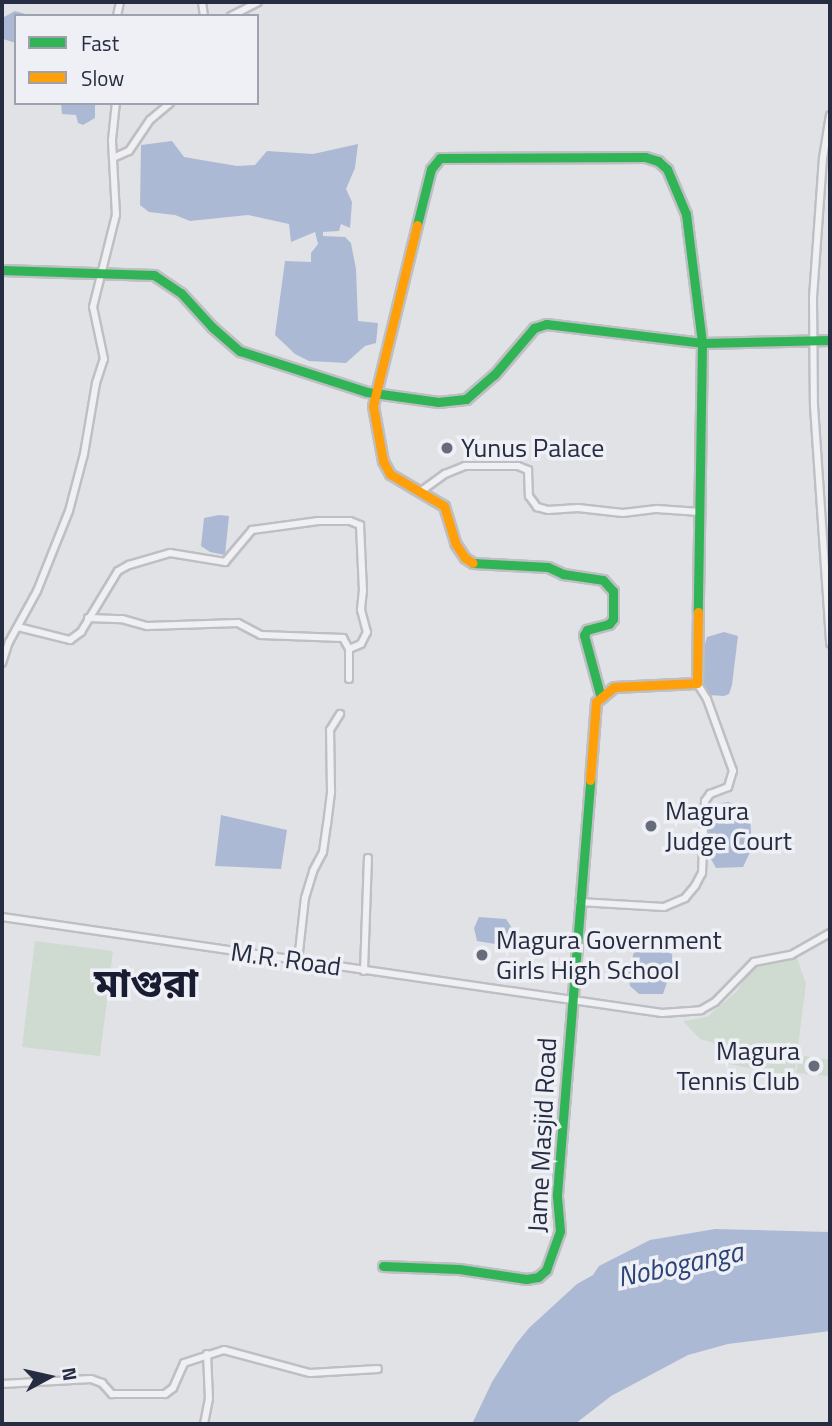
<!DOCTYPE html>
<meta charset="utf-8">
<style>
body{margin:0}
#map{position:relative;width:832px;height:1426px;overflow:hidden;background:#e1e2e6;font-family:"Titillium Web","Noto Sans Bengali",sans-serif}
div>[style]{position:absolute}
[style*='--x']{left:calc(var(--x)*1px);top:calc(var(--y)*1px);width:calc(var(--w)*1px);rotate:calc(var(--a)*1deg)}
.green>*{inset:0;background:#cfdad1}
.water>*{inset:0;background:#acb9d4}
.roads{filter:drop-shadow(2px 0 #bebfc4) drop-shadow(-2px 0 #bebfc4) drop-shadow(0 2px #bebfc4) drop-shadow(0 -2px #bebfc4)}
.street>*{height:6px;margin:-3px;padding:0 3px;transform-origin:3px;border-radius:3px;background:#f0f0f3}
.fast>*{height:9px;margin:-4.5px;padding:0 4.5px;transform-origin:4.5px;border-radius:4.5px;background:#30b455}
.slow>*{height:9px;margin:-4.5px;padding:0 4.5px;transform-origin:4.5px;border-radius:4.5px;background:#ff9f0a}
.dots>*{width:19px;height:19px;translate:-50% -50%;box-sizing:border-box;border:4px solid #eef0f6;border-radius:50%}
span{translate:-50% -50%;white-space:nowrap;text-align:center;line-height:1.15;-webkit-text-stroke:7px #eef0f6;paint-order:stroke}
.poi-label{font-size:26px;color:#262c41}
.left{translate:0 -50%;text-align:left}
.right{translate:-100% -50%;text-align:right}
.street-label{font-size:26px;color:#262c41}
.water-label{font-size:28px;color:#2d4478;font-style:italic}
.town-label{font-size:40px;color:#191d32;font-weight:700}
.frame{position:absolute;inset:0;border:4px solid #262c41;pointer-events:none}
.legend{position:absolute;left:14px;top:14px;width:245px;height:91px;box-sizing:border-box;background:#eef0f6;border:2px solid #9ea2ae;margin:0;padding:9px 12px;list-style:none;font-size:21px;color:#262c41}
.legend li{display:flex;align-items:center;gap:14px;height:35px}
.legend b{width:35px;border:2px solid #9ea2ae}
.north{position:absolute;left:14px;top:1342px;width:70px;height:70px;-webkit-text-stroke:5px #eef0f6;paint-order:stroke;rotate:82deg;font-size:19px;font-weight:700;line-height:28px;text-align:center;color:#262c41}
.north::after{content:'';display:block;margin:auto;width:24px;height:32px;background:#262c41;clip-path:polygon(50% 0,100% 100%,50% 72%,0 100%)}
</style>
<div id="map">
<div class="green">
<i style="clip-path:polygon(35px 941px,113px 951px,100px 1056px,22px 1047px)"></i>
<i style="clip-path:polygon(797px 958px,806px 984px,794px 1077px,729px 1064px,721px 1058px,714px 1043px,700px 1039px,683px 1021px,707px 1017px,737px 991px,746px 976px,758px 966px)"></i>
<i style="clip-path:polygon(799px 1055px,830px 1060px,829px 1076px,796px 1073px)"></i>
</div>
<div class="water">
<i style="clip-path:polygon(15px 11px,32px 16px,16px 16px,16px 43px,3px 39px,2px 34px,4px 17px)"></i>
<i style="clip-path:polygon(61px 103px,95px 103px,95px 118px,83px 125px,78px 123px,76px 115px,62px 114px)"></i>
<i style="clip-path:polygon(172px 141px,184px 157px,237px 166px,255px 165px,267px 151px,313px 154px,358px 144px,355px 168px,346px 189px,352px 202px,350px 228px,341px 224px,339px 231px,323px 232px,323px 236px,345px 237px,351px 243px,356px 269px,358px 321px,378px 323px,376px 343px,365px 346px,346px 363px,309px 361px,295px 354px,275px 335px,285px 261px,311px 262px,311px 253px,318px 244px,315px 232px,291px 242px,289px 224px,248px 215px,190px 221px,175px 215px,149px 212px,140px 205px,141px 145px)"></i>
<i style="clip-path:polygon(219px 515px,229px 516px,225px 555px,210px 552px,201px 546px,204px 518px)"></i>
<i style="clip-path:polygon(724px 632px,738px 636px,732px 685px,729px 694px,724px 696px,709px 695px,703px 684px,701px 672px,705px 644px,707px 637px)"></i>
<i style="clip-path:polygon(728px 802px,742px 807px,750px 817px,752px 848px,743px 867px,716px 868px,707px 852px,707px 823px,716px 804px)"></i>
<i style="clip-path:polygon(221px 815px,287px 830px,281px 869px,215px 866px)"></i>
<i style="clip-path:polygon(479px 917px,506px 919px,512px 928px,510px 941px,495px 944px,477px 941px,474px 928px)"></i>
<i style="clip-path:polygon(645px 943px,672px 954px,673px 965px,663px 994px,639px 994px,630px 986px,628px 974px,635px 948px)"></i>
<i style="clip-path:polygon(715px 1229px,830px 1232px,830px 1331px,728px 1344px,688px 1355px,611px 1396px,575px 1424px,472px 1424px,492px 1382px,516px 1344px,529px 1328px,577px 1284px,593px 1275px,599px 1266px,650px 1240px)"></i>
</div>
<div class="roads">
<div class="street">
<i style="--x:202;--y:2;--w:14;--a:82"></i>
<i style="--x:117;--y:16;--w:14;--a:-78"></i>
<i style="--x:231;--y:16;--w:30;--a:-27"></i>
<i style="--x:830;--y:115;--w:44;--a:99.2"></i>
<i style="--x:823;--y:158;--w:140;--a:94.1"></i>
<i style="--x:813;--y:298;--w:108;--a:89.5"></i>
<i style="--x:814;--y:406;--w:238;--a:86.1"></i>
<i style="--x:113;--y:158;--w:17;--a:-24"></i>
<i style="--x:129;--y:151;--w:37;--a:-56"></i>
<i style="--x:150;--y:120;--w:26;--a:-40"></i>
<i style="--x:420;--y:492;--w:31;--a:-36"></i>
<i style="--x:445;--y:474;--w:22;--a:-22"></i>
<i style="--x:465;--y:466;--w:53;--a:0"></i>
<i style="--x:518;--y:466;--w:11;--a:22"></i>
<i style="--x:528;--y:470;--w:26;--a:88"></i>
<i style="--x:529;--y:496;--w:14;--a:54"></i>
<i style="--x:537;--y:507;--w:11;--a:15"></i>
<i style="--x:548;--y:510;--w:30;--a:-4"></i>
<i style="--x:578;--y:508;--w:45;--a:6.3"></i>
<i style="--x:623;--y:513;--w:34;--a:-7"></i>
<i style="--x:657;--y:509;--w:43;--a:4"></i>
<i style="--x:88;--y:618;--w:34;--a:2"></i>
<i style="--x:122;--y:619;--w:26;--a:16"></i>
<i style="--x:147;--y:626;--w:91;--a:-1.9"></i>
<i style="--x:238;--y:623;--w:26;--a:28"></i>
<i style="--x:261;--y:635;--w:82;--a:2.1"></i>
<i style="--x:343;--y:638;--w:13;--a:61"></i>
<i style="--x:18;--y:627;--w:54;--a:14"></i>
<i style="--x:70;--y:640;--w:14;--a:-36"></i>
<i style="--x:81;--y:632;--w:71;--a:-58.8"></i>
<i style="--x:118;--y:571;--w:13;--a:-29"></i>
<i style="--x:129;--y:565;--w:43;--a:-16.3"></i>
<i style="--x:170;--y:553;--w:56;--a:9.3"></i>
<i style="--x:225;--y:562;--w:42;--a:-49.8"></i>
<i style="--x:252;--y:530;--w:67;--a:-7.8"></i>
<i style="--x:318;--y:521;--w:32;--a:0"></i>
<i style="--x:350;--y:521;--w:11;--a:22"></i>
<i style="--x:360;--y:525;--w:65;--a:87.4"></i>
<i style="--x:363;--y:590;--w:20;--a:96"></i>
<i style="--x:361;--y:610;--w:23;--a:75"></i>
<i style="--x:367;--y:632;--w:13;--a:117"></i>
<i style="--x:361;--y:644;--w:13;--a:157"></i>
<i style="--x:349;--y:649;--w:30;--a:90"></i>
<i style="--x:2;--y:663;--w:22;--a:-72"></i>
<i style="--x:9;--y:642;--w:58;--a:-61.2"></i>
<i style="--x:37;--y:591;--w:86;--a:-68.2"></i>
<i style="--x:69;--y:511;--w:59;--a:-75.3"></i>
<i style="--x:84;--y:454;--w:72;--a:-80.4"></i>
<i style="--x:96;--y:383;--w:25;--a:-72"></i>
<i style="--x:104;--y:359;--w:53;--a:-101.9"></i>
<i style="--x:93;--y:307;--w:95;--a:-76"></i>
<i style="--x:116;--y:215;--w:75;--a:-93.1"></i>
<i style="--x:112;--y:140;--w:37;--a:-84"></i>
<i style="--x:579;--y:902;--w:85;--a:3.4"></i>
<i style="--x:664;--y:907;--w:23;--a:-23"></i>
<i style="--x:685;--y:898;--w:16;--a:-50"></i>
<i style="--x:695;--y:886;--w:15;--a:-62"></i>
<i style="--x:702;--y:873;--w:72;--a:-87.6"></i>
<i style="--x:705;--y:801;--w:9;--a:-54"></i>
<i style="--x:710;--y:794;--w:19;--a:-21"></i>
<i style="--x:728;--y:787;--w:17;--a:-73"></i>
<i style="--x:733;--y:771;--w:77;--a:-109.9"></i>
<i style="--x:707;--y:699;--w:19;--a:-122"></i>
<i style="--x:2;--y:917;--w:667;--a:8.28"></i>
<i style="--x:662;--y:1013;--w:39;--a:-4"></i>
<i style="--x:701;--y:1010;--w:16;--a:-30"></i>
<i style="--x:715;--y:1002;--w:56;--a:-45.7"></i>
<i style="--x:754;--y:962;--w:38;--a:-11"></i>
<i style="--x:791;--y:955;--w:45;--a:-29.4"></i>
<i style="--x:298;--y:961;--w:63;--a:-83.7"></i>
<i style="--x:305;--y:898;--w:28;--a:-73"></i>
<i style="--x:313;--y:871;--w:21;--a:-62"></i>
<i style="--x:323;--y:852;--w:27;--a:-82"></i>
<i style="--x:327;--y:825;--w:34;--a:-83"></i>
<i style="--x:331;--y:791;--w:61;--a:-90.9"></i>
<i style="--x:330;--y:730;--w:19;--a:-58"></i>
<i style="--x:364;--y:971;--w:113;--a:-88"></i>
<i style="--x:2;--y:1384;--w:89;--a:-3.2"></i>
<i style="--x:91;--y:1379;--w:12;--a:20"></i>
<i style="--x:102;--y:1383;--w:15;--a:48"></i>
<i style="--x:112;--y:1394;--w:53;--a:0"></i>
<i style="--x:165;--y:1394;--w:10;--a:-37"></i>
<i style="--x:173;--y:1388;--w:27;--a:-66"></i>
<i style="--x:184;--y:1363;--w:42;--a:-18"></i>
<i style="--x:224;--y:1350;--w:89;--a:15"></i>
<i style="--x:310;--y:1373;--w:68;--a:-3.4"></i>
<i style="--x:204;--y:1424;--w:25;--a:-79"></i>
<i style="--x:209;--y:1399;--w:45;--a:-92.5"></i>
</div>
<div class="fast">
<i style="--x:417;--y:225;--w:58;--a:-76"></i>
<i style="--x:431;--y:169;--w:14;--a:-51"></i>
<i style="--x:440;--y:158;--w:205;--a:-0.3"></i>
<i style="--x:645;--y:157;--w:14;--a:17"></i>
<i style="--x:658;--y:161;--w:12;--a:42"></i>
<i style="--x:667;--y:169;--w:49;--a:67.1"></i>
<i style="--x:686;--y:214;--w:130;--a:82.9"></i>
<i style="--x:702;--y:343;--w:269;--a:90.9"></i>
<i style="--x:2;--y:270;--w:152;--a:1.9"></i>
<i style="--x:154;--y:275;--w:32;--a:34"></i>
<i style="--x:181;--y:293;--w:46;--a:47.6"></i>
<i style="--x:212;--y:327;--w:37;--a:41"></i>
<i style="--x:240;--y:351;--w:133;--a:17.9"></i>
<i style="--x:367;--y:392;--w:72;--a:8"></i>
<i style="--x:438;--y:402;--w:28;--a:-6"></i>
<i style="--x:466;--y:399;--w:37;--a:-41"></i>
<i style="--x:494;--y:375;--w:62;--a:-49.6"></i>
<i style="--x:534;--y:328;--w:13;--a:-18"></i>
<i style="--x:546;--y:324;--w:157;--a:6.9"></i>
<i style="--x:702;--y:343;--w:128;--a:-1.3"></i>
<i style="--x:473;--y:563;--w:75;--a:3.1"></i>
<i style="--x:548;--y:567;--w:17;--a:25"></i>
<i style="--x:563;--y:574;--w:40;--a:8.5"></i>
<i style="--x:603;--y:580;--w:15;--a:48"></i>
<i style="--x:613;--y:591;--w:28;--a:90"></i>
<i style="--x:613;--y:619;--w:6;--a:129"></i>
<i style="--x:609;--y:624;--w:23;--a:165"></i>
<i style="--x:587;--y:630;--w:6;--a:121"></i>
<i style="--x:584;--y:635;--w:65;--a:74.9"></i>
<i style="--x:383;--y:1266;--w:76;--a:2.3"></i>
<i style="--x:459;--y:1269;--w:68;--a:8.5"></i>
<i style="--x:526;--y:1279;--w:12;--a:-9"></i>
<i style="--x:538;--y:1277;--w:11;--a:-41"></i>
<i style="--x:546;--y:1270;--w:41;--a:-70.3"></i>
<i style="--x:560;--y:1231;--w:37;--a:-95"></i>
<i style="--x:557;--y:1194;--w:415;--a:-85.4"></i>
</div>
<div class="slow">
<i style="--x:417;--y:225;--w:186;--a:103.7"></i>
<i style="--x:373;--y:406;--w:56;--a:79.7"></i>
<i style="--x:383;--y:461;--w:15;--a:62"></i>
<i style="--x:390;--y:474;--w:63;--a:30.7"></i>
<i style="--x:444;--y:506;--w:39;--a:73"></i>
<i style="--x:455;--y:543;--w:18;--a:56"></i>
<i style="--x:465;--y:558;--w:9;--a:32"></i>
<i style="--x:590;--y:780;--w:78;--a:-85.6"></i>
<i style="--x:596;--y:702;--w:23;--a:-40"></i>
<i style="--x:614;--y:687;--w:83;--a:-2.8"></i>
<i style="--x:697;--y:683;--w:71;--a:-89.2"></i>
</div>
</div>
<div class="dots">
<i style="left:447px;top:448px;background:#676c7b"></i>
<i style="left:651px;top:826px;background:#676c7b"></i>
<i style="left:482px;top:955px;background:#676c7b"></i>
<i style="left:814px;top:1066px;background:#676c7b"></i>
</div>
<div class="poi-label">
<span class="left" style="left:461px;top:448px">Yunus Palace</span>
<span class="left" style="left:665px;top:826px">Magura<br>Judge Court</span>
<span class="left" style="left:496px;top:955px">Magura Government<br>Girls High School</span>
<span class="right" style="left:800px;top:1066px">Magura<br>Tennis Club</span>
</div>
<div class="street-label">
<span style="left:286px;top:959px;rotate:8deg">M.R. Road</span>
<span style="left:542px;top:1135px;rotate:-87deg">Jame Masjid Road</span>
</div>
<div class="water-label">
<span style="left:680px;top:1264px;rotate:-12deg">Noboganga</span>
</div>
<div class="town-label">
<span style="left:146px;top:983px">মাগুরা</span>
</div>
<div class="frame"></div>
<ul class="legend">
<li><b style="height:9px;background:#30b455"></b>Fast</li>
<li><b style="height:9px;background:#ff9f0a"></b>Slow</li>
</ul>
<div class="north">N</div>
</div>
